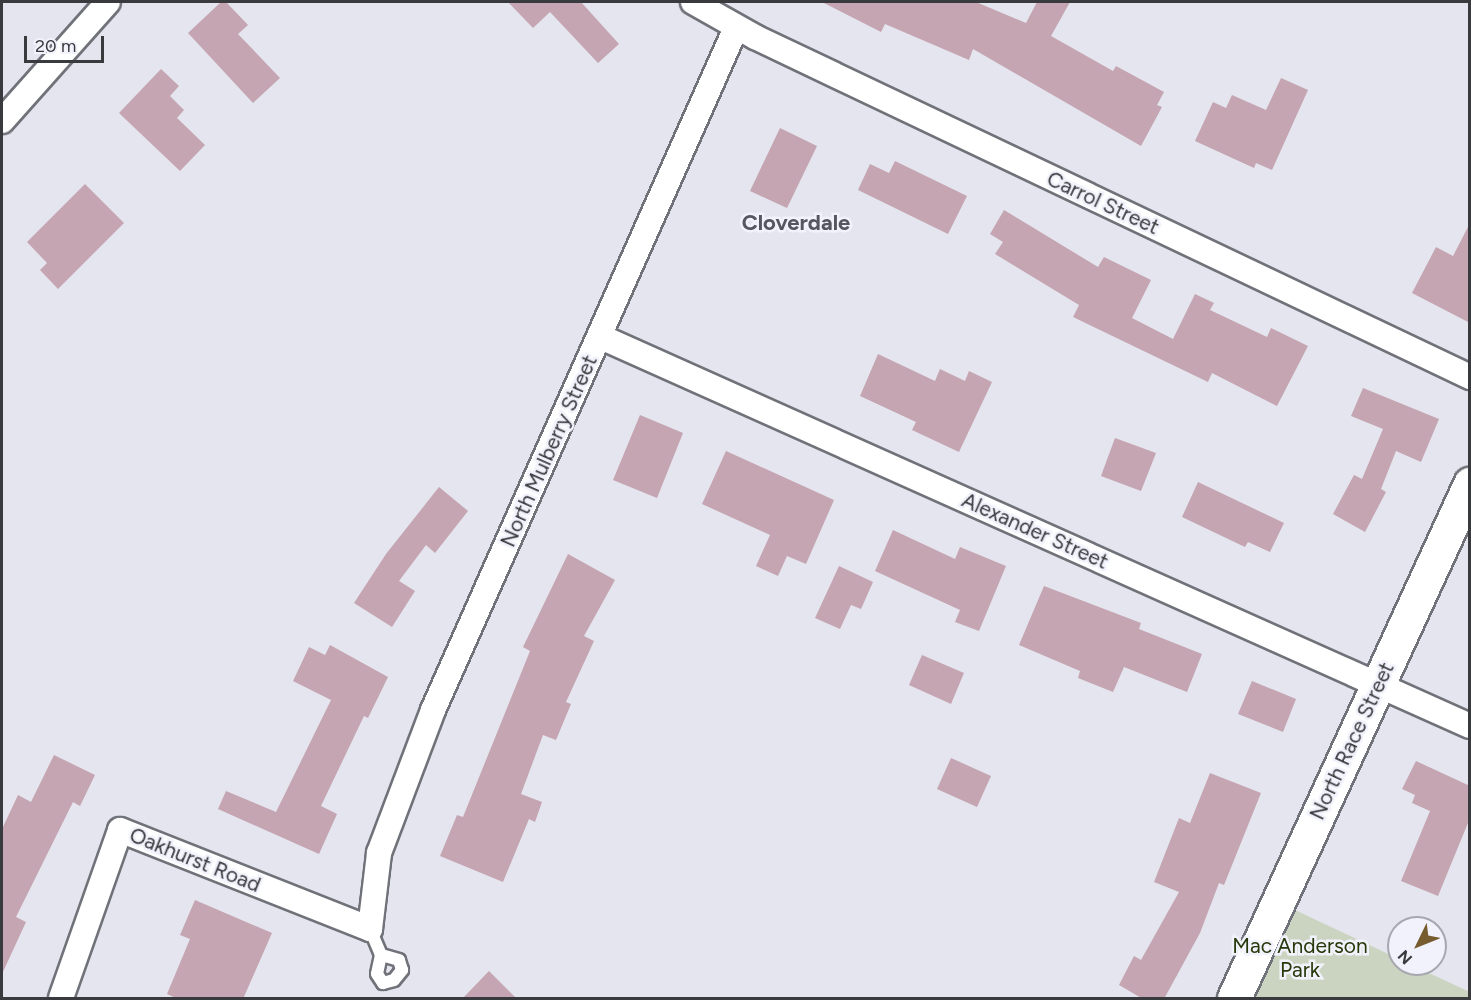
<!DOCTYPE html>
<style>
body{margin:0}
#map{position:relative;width:1471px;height:1000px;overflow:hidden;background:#e4e5ee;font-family:Figtree,sans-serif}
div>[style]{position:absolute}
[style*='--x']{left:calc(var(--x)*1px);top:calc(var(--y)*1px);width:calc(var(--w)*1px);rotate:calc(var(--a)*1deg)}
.green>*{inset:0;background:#cbd4c0}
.building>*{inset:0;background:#c4a5b1}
.roads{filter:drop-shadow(2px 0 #707279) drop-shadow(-2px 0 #707279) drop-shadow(0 2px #707279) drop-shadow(0 -2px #707279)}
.lane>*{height:12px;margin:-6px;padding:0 6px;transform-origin:6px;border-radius:6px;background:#fff}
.street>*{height:24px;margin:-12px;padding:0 12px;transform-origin:12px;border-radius:12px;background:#fff}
.secondary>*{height:33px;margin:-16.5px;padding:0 16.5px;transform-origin:16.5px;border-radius:16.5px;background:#fff}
span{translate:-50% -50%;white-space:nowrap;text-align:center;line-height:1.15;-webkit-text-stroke:5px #f1f2fb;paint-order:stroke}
.street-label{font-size:21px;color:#393a3d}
.park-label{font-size:21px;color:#27380a}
.neighbourhood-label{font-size:22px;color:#56575e;font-weight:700}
.frame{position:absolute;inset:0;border:3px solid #393a3d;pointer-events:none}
.north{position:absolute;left:1387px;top:916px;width:60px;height:60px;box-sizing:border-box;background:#f1f2fb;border:2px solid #a7a8af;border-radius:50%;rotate:227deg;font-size:16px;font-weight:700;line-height:24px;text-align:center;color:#393a3d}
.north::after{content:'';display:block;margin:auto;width:21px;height:27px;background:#765c2e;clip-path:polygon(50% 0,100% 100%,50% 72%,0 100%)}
.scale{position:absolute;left:24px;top:36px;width:80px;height:27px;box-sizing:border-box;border:3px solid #393a3d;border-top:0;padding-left:8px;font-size:18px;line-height:21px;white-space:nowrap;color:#393a3d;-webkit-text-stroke:4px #f1f2fb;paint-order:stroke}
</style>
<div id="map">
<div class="green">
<i style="clip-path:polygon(1278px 902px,1399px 959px,1399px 964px,1409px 964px,1470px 992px,1469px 998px,1234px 998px)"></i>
</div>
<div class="building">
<i style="clip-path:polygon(221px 2px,226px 2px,248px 25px,238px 34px,280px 78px,253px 103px,188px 33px)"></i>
<i style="clip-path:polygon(508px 2px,581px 2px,619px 44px,598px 63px,550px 12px,533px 28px)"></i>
<i style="clip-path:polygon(822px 2px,976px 2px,1026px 23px,1037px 2px,1070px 2px,1051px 36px,1113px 71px,1116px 66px,1164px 92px,1157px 105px,1162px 107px,1141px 146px,973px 49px,969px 60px,885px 24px,881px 32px)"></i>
<i style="clip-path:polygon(161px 69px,179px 86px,170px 96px,184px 110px,177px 118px,205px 145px,180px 171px,119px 113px)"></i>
<i style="clip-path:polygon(1281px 78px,1308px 90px,1272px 170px,1256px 163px,1254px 168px,1195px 141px,1213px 102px,1226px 108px,1232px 95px,1266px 110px)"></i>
<i style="clip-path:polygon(780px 128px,817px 146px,787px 208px,750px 191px)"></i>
<i style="clip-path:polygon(895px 161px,967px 196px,948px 234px,858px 190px,870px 164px,889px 173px)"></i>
<i style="clip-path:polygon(85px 184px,124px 223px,58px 289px,40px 270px,47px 263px,27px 242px)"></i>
<i style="clip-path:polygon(1004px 210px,1098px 267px,1104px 257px,1151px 280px,1132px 318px,1173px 339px,1195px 294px,1214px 303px,1210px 310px,1267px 337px,1271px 328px,1308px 346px,1277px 406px,1212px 373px,1208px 382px,1073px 317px,1079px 305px,995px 254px,1003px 242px,990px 234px)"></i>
<i style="clip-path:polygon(1470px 223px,1470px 323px,1412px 293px,1436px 247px,1453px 256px)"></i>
<i style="clip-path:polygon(878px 354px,935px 381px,940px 369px,965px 381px,969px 371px,992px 382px,959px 452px,912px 430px,916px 422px,860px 396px)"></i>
<i style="clip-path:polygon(1363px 388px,1439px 419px,1421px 462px,1396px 451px,1381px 489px,1386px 492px,1365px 532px,1333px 514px,1354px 475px,1362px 479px,1383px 429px,1351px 416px)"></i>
<i style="clip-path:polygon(640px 415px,683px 433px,657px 498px,613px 480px)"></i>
<i style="clip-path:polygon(1115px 438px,1156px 453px,1141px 491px,1101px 476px)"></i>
<i style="clip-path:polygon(726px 451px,834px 500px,806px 564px,787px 556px,778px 576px,756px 566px,770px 535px,702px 504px)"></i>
<i style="clip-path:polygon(1198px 482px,1284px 523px,1270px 552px,1248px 542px,1245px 547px,1182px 517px)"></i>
<i style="clip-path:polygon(439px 487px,468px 511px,435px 553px,426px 545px,399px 581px,415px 591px,392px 627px,354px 603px,386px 554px)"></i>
<i style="clip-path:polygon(893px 530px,955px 559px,960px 547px,1006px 566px,979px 631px,955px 622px,960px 610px,875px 571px)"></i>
<i style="clip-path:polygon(568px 554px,615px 580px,584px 636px,594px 641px,566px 702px,571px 704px,556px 740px,543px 735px,521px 794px,542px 802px,535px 822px,529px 819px,503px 882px,440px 856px,457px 815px,463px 817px,530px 651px,523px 647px)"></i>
<i style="clip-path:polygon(839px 566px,873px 582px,861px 609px,851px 605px,840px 629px,815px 618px)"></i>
<i style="clip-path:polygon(1044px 586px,1141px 623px,1139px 629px,1202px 654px,1187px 692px,1124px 667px,1113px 692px,1078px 678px,1080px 671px,1019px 645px)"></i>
<i style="clip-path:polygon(330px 645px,388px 677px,368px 718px,364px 716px,321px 806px,337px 814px,319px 854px,218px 809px,226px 791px,276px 812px,331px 700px,293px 681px,309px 647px,325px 655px)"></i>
<i style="clip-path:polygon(922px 655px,964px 673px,951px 704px,909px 685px)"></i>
<i style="clip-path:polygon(1252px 681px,1296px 699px,1283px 732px,1238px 714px)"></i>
<i style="clip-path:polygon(54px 755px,95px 775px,80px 806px,73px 802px,16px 917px,26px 922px,2px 974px,2px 829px,18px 795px,31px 802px)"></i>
<i style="clip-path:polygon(951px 758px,991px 776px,977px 807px,937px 789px)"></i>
<i style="clip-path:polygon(1416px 761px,1470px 786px,1470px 818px,1438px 896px,1401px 881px,1430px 811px,1412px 803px,1415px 795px,1402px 789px)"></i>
<i style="clip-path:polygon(1210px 773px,1261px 793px,1224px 885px,1219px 883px,1200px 933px,1164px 999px,1143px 999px,1119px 985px,1134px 956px,1141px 960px,1179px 892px,1154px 882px,1179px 818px,1190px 823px)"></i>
<i style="clip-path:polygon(195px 900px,272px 933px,243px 999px,178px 999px,167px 994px,190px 939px,180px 935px)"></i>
<i style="clip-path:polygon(489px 971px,517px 999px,462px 999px)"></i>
</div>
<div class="roads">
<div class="lane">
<i style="--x:370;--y:929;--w:28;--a:67"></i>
<i style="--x:381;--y:955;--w:19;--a:102"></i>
<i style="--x:377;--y:974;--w:11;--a:56"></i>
<i style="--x:383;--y:983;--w:11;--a:-15"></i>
<i style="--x:394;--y:980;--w:13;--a:-51"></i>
<i style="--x:402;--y:970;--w:10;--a:-107"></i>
<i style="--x:399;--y:960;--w:19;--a:-164"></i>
</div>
<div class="street">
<i style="--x:693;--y:2;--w:71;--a:29.4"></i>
<i style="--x:755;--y:37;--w:792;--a:25.43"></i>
<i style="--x:2;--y:121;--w:159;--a:-48.3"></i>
<i style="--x:601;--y:337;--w:952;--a:24.12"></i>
<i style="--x:61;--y:998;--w:178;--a:-70.6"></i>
<i style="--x:120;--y:830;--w:269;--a:21.6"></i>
<i style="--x:370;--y:929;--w:77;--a:-83.2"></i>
<i style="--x:379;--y:853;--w:153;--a:-69.3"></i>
<i style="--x:433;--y:710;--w:746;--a:-66.05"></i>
</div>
<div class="secondary">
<i style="--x:1234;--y:998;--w:566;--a:-65.34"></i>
</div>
</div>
<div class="street-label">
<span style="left:1103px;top:203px;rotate:25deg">Carrol Street</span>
<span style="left:549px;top:451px;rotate:-66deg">North Mulberry Street</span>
<span style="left:1035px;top:531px;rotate:24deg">Alexander Street</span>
<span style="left:1352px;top:741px;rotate:-65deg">North Race Street</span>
<span style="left:195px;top:860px;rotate:22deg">Oakhurst Road</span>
</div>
<div class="park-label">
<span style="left:1300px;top:958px">Mac Anderson<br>Park</span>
</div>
<div class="neighbourhood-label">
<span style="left:796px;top:223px">Cloverdale</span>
</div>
<div class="frame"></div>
<div class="north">N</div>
<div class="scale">20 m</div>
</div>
